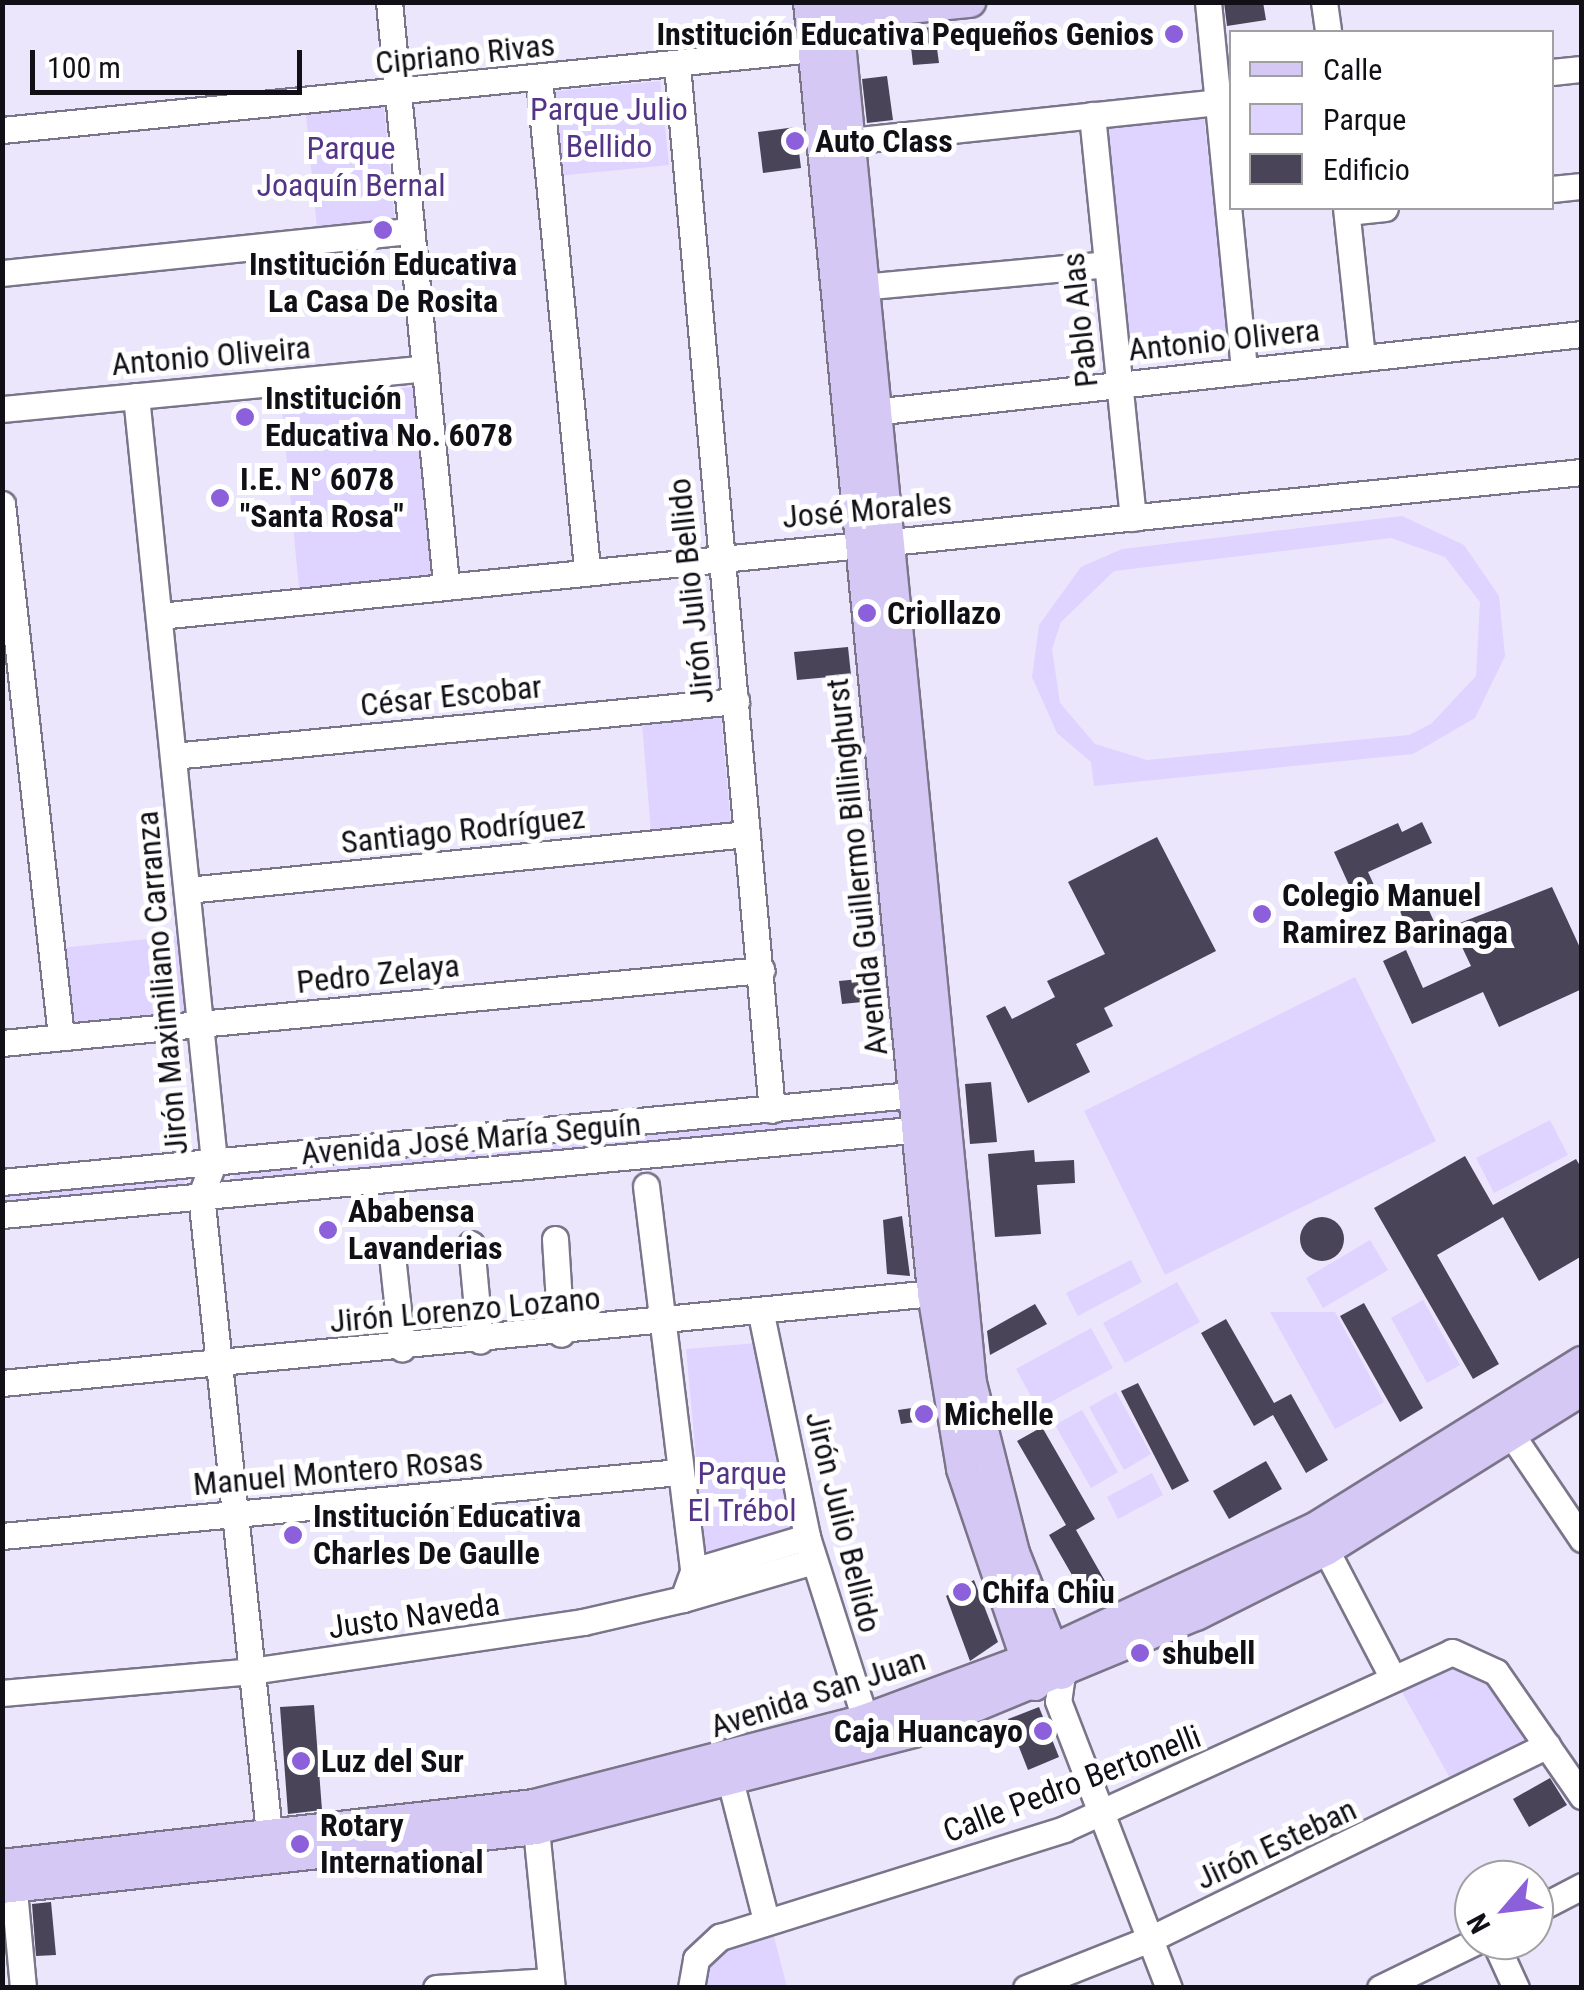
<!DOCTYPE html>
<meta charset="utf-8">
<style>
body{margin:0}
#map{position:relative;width:1584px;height:1990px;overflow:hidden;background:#ece6fd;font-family:"Roboto Condensed",sans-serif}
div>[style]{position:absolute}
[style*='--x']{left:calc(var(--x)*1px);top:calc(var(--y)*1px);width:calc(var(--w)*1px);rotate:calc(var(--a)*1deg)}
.green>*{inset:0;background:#dfd3ff}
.building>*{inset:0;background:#494457}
.round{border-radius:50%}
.roads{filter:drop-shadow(2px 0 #7a7589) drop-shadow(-2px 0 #7a7589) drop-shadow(0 2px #7a7589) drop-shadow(0 -2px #7a7589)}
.minor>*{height:25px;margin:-12.5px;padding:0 12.5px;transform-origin:12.5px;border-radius:12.5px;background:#fff}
.major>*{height:30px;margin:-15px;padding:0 15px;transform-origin:15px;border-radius:15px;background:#d5c8f5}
.dots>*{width:28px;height:28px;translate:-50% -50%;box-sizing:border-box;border:5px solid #fff;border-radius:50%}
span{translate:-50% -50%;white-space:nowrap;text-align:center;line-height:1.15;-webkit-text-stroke:10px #fff;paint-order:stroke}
.poi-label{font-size:32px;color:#121017;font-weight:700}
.right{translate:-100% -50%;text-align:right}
.left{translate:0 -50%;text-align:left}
.street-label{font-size:32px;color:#121017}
.park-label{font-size:32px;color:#533487}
.frame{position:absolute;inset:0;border:5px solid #121017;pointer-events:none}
.legend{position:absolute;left:1229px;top:30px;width:325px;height:180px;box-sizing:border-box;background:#fff;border:2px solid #a09fa2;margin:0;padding:12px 18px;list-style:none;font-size:30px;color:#121017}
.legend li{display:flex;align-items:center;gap:20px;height:50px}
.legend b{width:50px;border:2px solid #a09fa2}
.north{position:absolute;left:1454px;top:1860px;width:100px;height:100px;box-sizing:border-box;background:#fff;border:2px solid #a09fa2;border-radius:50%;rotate:242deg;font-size:28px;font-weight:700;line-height:40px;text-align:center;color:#121017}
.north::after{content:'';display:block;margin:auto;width:35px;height:45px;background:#8c60da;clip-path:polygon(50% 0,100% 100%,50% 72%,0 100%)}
.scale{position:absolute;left:30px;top:50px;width:272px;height:45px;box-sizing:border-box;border:5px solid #121017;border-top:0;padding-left:12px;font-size:30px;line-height:35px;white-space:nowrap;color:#121017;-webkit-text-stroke:8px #fff;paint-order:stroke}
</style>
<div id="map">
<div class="green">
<i style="clip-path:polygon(660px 81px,669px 165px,557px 176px,548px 92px)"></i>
<i style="clip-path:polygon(384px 107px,395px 221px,317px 228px,306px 115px)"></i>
<i style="clip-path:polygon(1204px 118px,1230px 349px,1128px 360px,1102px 129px)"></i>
<i style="clip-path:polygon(414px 387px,433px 575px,299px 588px,281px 399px)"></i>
<i style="clip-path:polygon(evenodd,1402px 516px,1464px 545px,1499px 596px,1505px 656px,1475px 718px,1413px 754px,1094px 786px,1091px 762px,1057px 733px,1032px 677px,1039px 625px,1081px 567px,1122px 549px,1402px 516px,1391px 538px,1445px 557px,1480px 602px,1476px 676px,1431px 724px,1409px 735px,1147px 760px,1095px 744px,1060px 703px,1052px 649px,1061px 622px,1114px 571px,1391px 538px)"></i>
<i style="clip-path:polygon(721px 716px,731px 825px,651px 832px,642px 723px)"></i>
<i style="clip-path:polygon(177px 936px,185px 1016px,68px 1028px,60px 948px)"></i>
<i style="clip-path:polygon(1355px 977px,1436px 1141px,1165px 1275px,1084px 1111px)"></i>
<i style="clip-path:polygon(901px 1105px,902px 1118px,234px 1181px,233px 1166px)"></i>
<i style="clip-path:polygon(1550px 1120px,1568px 1155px,1494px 1193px,1476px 1158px)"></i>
<i style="clip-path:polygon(184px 1175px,185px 1189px,3px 1205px,3px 1191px)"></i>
<i style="clip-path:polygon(1370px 1240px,1388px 1270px,1323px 1308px,1306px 1278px)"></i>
<i style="clip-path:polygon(1131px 1260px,1142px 1282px,1078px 1316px,1066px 1293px)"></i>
<i style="clip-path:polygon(1177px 1282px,1200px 1322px,1125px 1363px,1103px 1323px)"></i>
<i style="clip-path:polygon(1423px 1300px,1460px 1365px,1427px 1383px,1391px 1318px)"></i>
<i style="clip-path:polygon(1270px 1312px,1335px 1312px,1384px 1402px,1335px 1429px)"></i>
<i style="clip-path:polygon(1091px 1328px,1113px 1368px,1038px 1409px,1016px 1369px)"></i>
<i style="clip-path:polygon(757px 1343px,791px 1530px,705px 1555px,686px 1349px)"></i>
<i style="clip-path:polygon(1116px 1392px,1151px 1454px,1124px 1470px,1089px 1407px)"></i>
<i style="clip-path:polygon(1082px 1410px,1118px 1472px,1091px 1488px,1055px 1425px)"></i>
<i style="clip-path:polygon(1152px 1473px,1163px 1495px,1118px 1519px,1107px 1497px)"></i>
<i style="clip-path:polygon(1439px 1662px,1477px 1665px,1535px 1744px,1456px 1789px,1397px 1683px)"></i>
<i style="clip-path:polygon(772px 1929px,787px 1987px,696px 1987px,705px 1956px)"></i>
</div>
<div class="building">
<i style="clip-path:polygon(1224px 2px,1263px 2px,1266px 20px,1227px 26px)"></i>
<i style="clip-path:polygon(934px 27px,939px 63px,913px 65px,909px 29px)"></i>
<i style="clip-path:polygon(887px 76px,893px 120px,867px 123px,862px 79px)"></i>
<i style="clip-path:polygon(796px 127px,801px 168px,763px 173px,758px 132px)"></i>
<i style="clip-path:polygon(848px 647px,851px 675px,797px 680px,794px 652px)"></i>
<i style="clip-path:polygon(1422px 822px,1432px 843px,1368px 872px,1374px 885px,1353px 894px,1334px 852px,1398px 823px,1402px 832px)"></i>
<i style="clip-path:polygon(1157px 837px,1216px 951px,1104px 1008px,1113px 1026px,1076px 1044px,1090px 1072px,1028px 1103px,986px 1016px,1005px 1006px,1012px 1019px,1055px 997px,1047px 981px,1105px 954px,1068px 882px)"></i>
<i style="clip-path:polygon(1552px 887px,1582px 952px,1582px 989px,1499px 1027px,1483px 992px,1412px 1024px,1383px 961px,1406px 950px,1423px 988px,1471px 966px,1452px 926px)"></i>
<i style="clip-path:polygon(871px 892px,874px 917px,859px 919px,856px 894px)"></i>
<i style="clip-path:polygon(1422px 895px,1437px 928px,1413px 940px,1398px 907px)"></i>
<i style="clip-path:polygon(880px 977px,883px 1000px,842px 1004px,839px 981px)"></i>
<i style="clip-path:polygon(991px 1082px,997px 1142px,970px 1144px,965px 1084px)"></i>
<i style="clip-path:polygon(1034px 1150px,1035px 1162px,1074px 1160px,1075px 1183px,1037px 1185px,1041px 1234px,995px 1237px,988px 1154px)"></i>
<i style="clip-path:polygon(1465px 1156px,1493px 1205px,1576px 1159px,1582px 1169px,1582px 1256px,1539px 1281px,1503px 1217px,1437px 1255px,1499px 1364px,1473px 1379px,1374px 1208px)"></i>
<i style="clip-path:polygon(902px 1216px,910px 1276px,887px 1274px,883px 1220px)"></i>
<i class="round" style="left:1300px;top:1217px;width:44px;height:44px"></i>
<i style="clip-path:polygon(1364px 1303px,1423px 1408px,1400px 1422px,1340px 1316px)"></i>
<i style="clip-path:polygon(1035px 1304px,1047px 1324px,990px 1355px,987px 1331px)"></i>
<i style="clip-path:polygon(1226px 1319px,1274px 1403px,1291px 1394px,1328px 1460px,1306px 1473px,1273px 1415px,1254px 1426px,1201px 1333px)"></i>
<i style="clip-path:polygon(1138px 1383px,1189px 1481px,1172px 1490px,1121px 1391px)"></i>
<i style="clip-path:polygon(926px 1406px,928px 1420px,901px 1424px,898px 1410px)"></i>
<i style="clip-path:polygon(1042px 1427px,1095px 1519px,1076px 1530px,1109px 1588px,1087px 1601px,1049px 1535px,1066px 1525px,1017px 1441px)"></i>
<i style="clip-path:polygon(1266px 1461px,1282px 1489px,1229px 1519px,1213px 1491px)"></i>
<i style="clip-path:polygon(974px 1580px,998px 1642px,970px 1661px,946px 1596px)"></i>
<i style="clip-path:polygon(314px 1705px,322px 1810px,288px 1814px,280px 1707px)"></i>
<i style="clip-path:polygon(1039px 1707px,1059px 1757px,1028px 1770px,1008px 1719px)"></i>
<i style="clip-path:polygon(1550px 1778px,1567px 1805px,1529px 1827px,1513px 1799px)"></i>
<i style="clip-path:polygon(51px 1902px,56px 1955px,36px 1956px,32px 1904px)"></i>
</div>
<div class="roads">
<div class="minor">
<i style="--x:389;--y:2;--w:584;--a:84.4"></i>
<i style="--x:1208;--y:2;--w:371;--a:84.4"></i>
<i style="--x:1324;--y:2;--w:30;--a:82"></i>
<i style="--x:677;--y:65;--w:1049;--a:84.81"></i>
<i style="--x:1552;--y:72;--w:30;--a:-6"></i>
<i style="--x:539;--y:79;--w:493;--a:84.4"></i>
<i style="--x:1092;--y:115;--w:405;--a:84.2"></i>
<i style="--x:2;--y:130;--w:816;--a:-5.7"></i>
<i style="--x:848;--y:141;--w:371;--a:-6"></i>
<i style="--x:1552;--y:189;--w:30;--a:-6"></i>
<i style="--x:1346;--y:208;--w:151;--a:83.9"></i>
<i style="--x:1347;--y:212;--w:38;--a:-6"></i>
<i style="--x:2;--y:273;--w:411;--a:-5.9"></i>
<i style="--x:861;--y:287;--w:247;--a:-5.3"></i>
<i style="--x:136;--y:396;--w:769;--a:84.18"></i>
<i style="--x:214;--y:1161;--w:36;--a:111"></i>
<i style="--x:201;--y:1195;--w:660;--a:83.91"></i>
<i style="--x:2;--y:409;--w:425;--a:-5.5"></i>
<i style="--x:873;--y:412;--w:713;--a:-6.28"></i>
<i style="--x:2;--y:504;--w:536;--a:83.68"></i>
<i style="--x:159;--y:616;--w:1430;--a:-5.78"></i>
<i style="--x:173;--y:756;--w:566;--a:-5.58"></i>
<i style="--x:187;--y:890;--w:563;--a:-5.71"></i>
<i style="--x:2;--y:1043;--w:763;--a:-5.49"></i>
<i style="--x:2;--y:1182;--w:934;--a:-5.47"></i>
<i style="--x:646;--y:1186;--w:388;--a:83"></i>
<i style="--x:2;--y:1215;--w:935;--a:-5.34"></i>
<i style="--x:555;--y:1239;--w:95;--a:86.4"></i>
<i style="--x:471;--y:1244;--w:97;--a:84.7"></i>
<i style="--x:392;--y:1255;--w:94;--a:83.9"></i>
<i style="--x:761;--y:1314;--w:228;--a:78.3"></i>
<i style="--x:807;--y:1537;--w:207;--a:72.3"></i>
<i style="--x:2;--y:1383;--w:935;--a:-5.52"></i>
<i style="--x:1501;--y:1419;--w:145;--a:56"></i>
<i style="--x:2;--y:1536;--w:680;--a:-5.4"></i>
<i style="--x:1326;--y:1550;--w:144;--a:62.4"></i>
<i style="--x:683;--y:1599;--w:136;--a:-16.2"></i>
<i style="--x:1062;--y:1674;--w:27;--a:98"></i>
<i style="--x:1058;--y:1701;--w:308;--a:68.9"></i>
<i style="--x:2;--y:1693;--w:250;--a:-5"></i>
<i style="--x:251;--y:1671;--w:336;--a:-8.4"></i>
<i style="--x:583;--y:1622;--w:103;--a:-13"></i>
<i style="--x:683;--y:1599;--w:30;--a:-70"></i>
<i style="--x:693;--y:1571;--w:119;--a:-16.6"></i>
<i style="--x:731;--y:1784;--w:140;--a:75.6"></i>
<i style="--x:536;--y:1829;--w:160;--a:84.3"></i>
<i style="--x:12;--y:1869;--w:120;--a:84.7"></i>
<i style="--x:1534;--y:1911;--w:54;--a:-27.5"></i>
<i style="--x:1494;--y:1940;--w:53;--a:65.4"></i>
<i style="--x:436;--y:1988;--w:115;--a:-3.5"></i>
<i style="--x:691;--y:1988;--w:29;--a:-80"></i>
<i style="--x:696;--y:1959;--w:33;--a:-43"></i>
<i style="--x:720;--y:1937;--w:361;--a:-17.4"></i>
<i style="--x:1064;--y:1829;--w:426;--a:-24.5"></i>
<i style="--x:1452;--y:1652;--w:48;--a:24.4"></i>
<i style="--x:1496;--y:1672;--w:151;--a:55.3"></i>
<i style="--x:1026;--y:1988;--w:133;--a:-21.6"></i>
<i style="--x:1150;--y:1939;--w:442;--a:-26"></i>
<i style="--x:1380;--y:1988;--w:110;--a:-25.9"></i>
</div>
<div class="major">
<i style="--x:809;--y:2;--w:1297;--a:84.51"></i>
<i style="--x:933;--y:1293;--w:178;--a:80.6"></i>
<i style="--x:962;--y:1469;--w:228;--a:71.3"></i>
<i style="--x:836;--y:2;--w:1388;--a:84.42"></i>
<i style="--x:971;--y:1383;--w:175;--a:75.8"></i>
<i style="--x:1014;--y:1553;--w:130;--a:68.4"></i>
<i style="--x:819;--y:17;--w:152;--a:-5.7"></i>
<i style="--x:2;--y:1865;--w:535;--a:-6.43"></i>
<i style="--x:534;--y:1805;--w:341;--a:-14.4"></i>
<i style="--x:864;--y:1720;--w:201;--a:-20.4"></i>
<i style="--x:1052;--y:1650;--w:290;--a:-24.9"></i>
<i style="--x:1315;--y:1528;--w:314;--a:-31.9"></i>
<i style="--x:2;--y:1888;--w:537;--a:-6.3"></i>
<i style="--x:536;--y:1829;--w:389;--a:-14.4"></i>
<i style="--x:913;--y:1732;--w:306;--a:-22.5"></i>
<i style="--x:1196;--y:1615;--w:145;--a:-26.6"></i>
<i style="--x:1326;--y:1550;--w:302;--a:-32"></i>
</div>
</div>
<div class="dots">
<i style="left:1174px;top:34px;background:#8c60da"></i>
<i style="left:795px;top:141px;background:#8c60da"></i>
<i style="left:383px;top:230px;background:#8c60da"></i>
<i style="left:245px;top:417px;background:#8c60da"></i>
<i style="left:220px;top:498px;background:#8c60da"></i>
<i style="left:867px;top:613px;background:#8c60da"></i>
<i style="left:1262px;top:914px;background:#8c60da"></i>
<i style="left:328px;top:1230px;background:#8c60da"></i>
<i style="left:924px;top:1414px;background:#8c60da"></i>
<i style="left:293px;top:1535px;background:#8c60da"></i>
<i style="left:962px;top:1592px;background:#8c60da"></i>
<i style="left:1140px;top:1653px;background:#8c60da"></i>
<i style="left:1043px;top:1731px;background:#8c60da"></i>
<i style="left:301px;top:1761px;background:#8c60da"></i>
<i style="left:300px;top:1844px;background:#8c60da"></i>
</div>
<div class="poi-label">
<span class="right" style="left:1154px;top:34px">Institución Educativa Pequeños Genios</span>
<span class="left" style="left:815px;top:141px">Auto Class</span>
<span style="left:383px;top:283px">Institución Educativa<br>La Casa De Rosita</span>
<span class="left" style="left:265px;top:417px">Institución<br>Educativa No. 6078</span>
<span class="left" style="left:240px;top:498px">I.E. N° 6078<br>"Santa Rosa"</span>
<span class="left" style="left:887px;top:613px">Criollazo</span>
<span class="left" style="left:1282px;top:914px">Colegio Manuel<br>Ramirez Barinaga</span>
<span class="left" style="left:348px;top:1230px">Ababensa<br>Lavanderias</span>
<span class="left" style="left:944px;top:1414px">Michelle</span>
<span class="left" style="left:313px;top:1535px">Institución Educativa<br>Charles De Gaulle</span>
<span class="left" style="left:982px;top:1592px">Chifa Chiu</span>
<span class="left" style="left:1162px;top:1653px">shubell</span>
<span class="right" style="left:1023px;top:1731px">Caja Huancayo</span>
<span class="left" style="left:321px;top:1761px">Luz del Sur</span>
<span class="left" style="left:320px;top:1844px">Rotary<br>International</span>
</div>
<div class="street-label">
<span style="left:465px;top:54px;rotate:-6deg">Cipriano Rivas</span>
<span style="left:1080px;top:320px;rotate:-96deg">Pablo Alas</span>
<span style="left:1224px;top:340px;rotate:-6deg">Antonio Olivera</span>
<span style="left:211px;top:356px;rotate:-5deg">Antonio Oliveira</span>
<span style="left:867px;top:510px;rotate:-5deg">José Morales</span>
<span style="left:691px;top:591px;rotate:-96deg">Jirón Julio Bellido</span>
<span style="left:451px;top:696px;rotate:-6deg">César Escobar</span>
<span style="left:463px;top:830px;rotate:-6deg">Santiago Rodríguez</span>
<span style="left:857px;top:867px;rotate:-96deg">Avenida Guillermo Billinghurst</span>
<span style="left:378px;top:974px;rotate:-6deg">Pedro Zelaya</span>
<span style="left:162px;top:983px;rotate:-95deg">Jirón Maximiliano Carranza</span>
<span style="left:471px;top:1139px;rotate:-5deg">Avenida José María Seguín</span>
<span style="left:465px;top:1310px;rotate:-5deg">Jirón Lorenzo Lozano</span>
<span style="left:338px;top:1472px;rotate:-5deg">Manuel Montero Rosas</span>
<span style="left:843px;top:1522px;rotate:76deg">Jirón Julio Bellido</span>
<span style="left:414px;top:1616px;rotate:-8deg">Justo Naveda</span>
<span style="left:818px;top:1693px;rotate:-18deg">Avenida San Juan</span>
<span style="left:1072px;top:1784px;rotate:-21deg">Calle Pedro Bertonelli</span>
<span style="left:1276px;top:1844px;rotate:-25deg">Jirón Esteban</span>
</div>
<div class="park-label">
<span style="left:609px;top:128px">Parque Julio<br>Bellido</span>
<span style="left:351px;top:167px">Parque<br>Joaquín Bernal</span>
<span style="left:742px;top:1492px">Parque<br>El Trébol</span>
</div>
<div class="frame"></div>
<ul class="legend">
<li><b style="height:12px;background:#d5c8f5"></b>Calle</li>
<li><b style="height:28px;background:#dfd3ff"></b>Parque</li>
<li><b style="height:28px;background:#494457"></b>Edificio</li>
</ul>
<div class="north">N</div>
<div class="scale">100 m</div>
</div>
